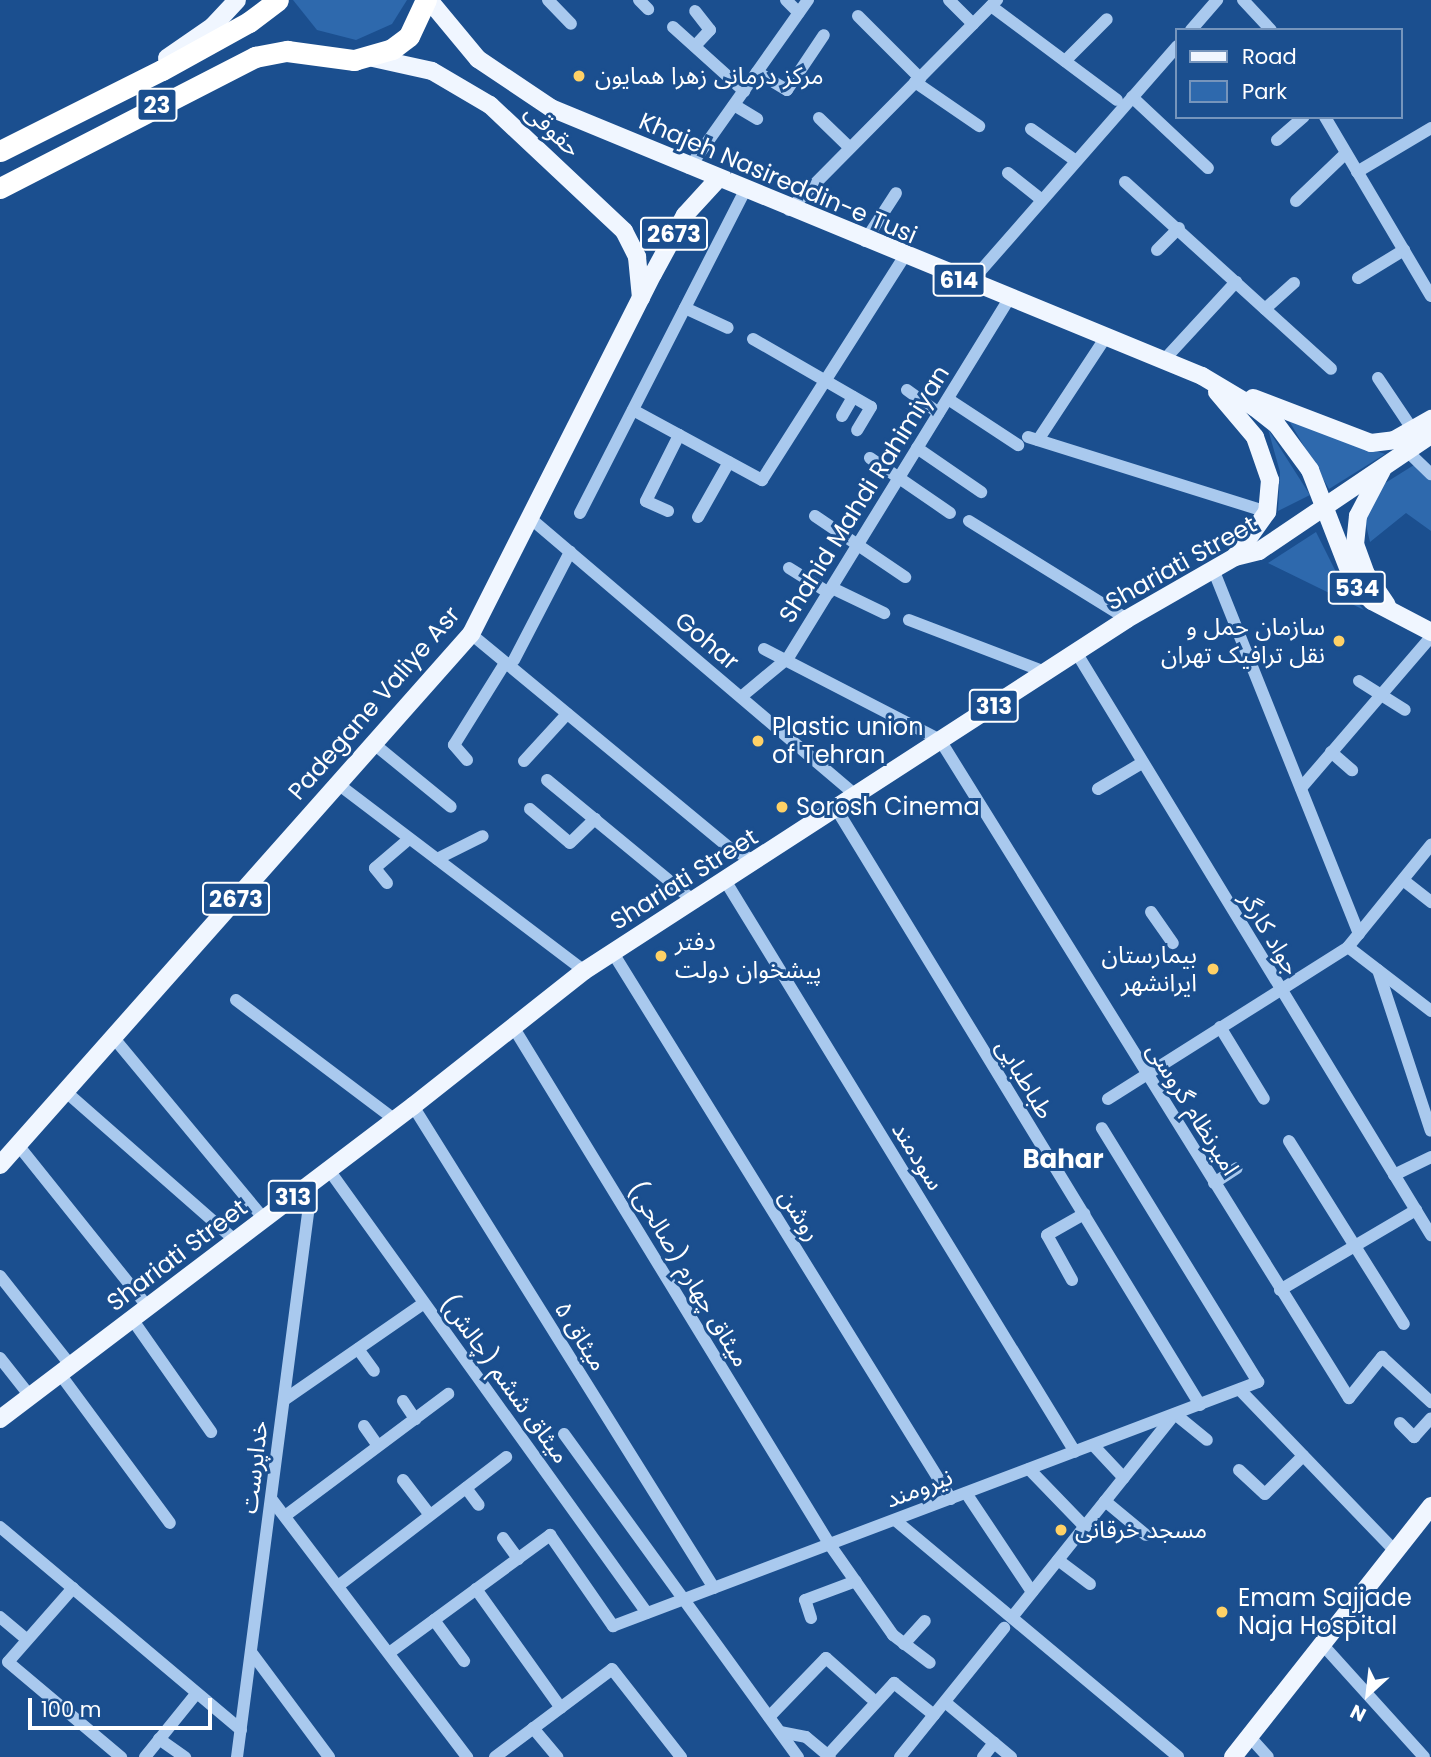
<!DOCTYPE html>
<meta charset="utf-8">
<style>
body{margin:0}
#map{position:relative;width:1431px;height:1757px;overflow:hidden;background:#1b4f8f;font-family:Poppins,"Noto Sans Arabic",sans-serif}
div>[style]{position:absolute}
[style*='--x']{left:calc(var(--x)*1px);top:calc(var(--y)*1px);width:calc(var(--w)*1px);rotate:calc(var(--a)*1deg)}
.green>*{inset:0;background:#2e69ad}
.minor>*{height:12px;margin:-6px;padding:0 6px;transform-origin:6px;border-radius:6px;background:#a9c9ee}
.major>*{height:18px;margin:-9px;padding:0 9px;transform-origin:9px;border-radius:9px;background:#f0f6ff}
.highway>*{height:21px;margin:-10.5px;padding:0 10.5px;transform-origin:10.5px;border-radius:10.5px;background:#fff}
.dots>*{width:19px;height:19px;translate:-50% -50%;box-sizing:border-box;border:4px solid #1b4f8f;border-radius:50%}
span{translate:-50% -50%;white-space:nowrap;text-align:center;line-height:1.15;-webkit-text-stroke:6px #1b4f8f;paint-order:stroke}
.shield-label span{padding:2px 5px;background:#1b4f8f;border:2px solid;border-radius:5px;-webkit-text-stroke-width:0}
.shield-label{font-size:23px;color:#fff;font-weight:700}
.poi-label{font-size:24px;color:#fff}
.left{translate:0 -50%;text-align:left}
.right{translate:-100% -50%;text-align:right}
.street-label{font-size:24px;color:#fff}
.neighbourhood-label{font-size:26px;color:#fff;font-weight:700}
.legend{position:absolute;left:1175px;top:28px;width:228px;height:91px;box-sizing:border-box;background:#1b4f8f;border:2px solid #7695bc;margin:0;padding:9px 12px;list-style:none;font-size:21px;color:#fff}
.legend li{display:flex;align-items:center;gap:14px;height:35px}
.legend b{width:35px;border:2px solid #7695bc}
.north{position:absolute;left:1333px;top:1659px;width:70px;height:70px;-webkit-text-stroke:5px #1b4f8f;paint-order:stroke;rotate:207deg;font-size:19px;font-weight:700;line-height:28px;text-align:center;color:#fff}
.north::after{content:'';display:block;margin:auto;width:24px;height:32px;background:#fff;clip-path:polygon(50% 0,100% 100%,50% 72%,0 100%)}
.scale{position:absolute;left:28px;top:1698px;width:184px;height:32px;box-sizing:border-box;border:4px solid #fff;border-top:0;padding-left:9px;font-size:21px;line-height:24px;white-space:nowrap;color:#fff;-webkit-text-stroke:5px #1b4f8f;paint-order:stroke}
</style>
<div id="map">
<div class="green">
<i style="clip-path:polygon(293px 0,407px 0,392px 24px,356px 40px,317px 30px)"></i>
<i style="clip-path:polygon(1288px 419px,1385px 454px,1329px 489px)"></i>
<i style="clip-path:polygon(1268px 429px,1310px 495px,1278px 511px,1280px 472px)"></i>
<i style="clip-path:polygon(1414px 465px,1431px 480px,1431px 531px,1406px 513px,1370px 542px,1365px 521px,1382px 485px)"></i>
<i style="clip-path:polygon(1316px 532px,1343px 586px,1364px 610px,1268px 563px)"></i>
</div>
<div class="minor">
<i style="--x:548;--y:0;--w:33;--a:46"></i>
<i style="--x:639;--y:0;--w:13;--a:45"></i>
<i style="--x:786;--y:0;--w:18;--a:45"></i>
<i style="--x:949;--y:0;--w:34;--a:45"></i>
<i style="--x:1243;--y:0;--w:41;--a:47"></i>
<i style="--x:991;--y:6;--w:157;--a:36.7"></i>
<i style="--x:858;--y:16;--w:88;--a:45"></i>
<i style="--x:673;--y:27;--w:96;--a:42"></i>
<i style="--x:1191;--y:30;--w:40;--a:-49"></i>
<i style="--x:695;--y:46;--w:22;--a:-47"></i>
<i style="--x:710;--y:30;--w:24;--a:-128"></i>
<i style="--x:1065;--y:61;--w:59;--a:-45"></i>
<i style="--x:757;--y:72;--w:35;--a:31"></i>
<i style="--x:787;--y:90;--w:66;--a:-56.1"></i>
<i style="--x:915;--y:82;--w:78;--a:34.5"></i>
<i style="--x:1132;--y:97;--w:104;--a:43.1"></i>
<i style="--x:734;--y:105;--w:27;--a:31"></i>
<i style="--x:1325;--y:117;--w:208;--a:59.4"></i>
<i style="--x:819;--y:118;--w:43;--a:44.1"></i>
<i style="--x:1031;--y:129;--w:55;--a:35.4"></i>
<i style="--x:1277;--y:140;--w:35;--a:-41"></i>
<i style="--x:689;--y:168;--w:206;--a:-54.7"></i>
<i style="--x:1357;--y:172;--w:86;--a:-30.7"></i>
<i style="--x:1008;--y:173;--w:43;--a:38.5"></i>
<i style="--x:1125;--y:182;--w:278;--a:42.2"></i>
<i style="--x:1296;--y:201;--w:69;--a:-43.8"></i>
<i style="--x:789;--y:210;--w:296;--a:-45.3"></i>
<i style="--x:865;--y:241;--w:57;--a:-57.1"></i>
<i style="--x:1157;--y:250;--w:31;--a:-45"></i>
<i style="--x:1358;--y:278;--w:54;--a:-31.3"></i>
<i style="--x:969;--y:284;--w:316;--a:-48.8"></i>
<i style="--x:685;--y:308;--w:47;--a:24.9"></i>
<i style="--x:1265;--y:309;--w:39;--a:-42"></i>
<i style="--x:753;--y:339;--w:136;--a:30"></i>
<i style="--x:871;--y:407;--w:27;--a:121"></i>
<i style="--x:1163;--y:361;--w:108;--a:-47.3"></i>
<i style="--x:1378;--y:378;--w:63;--a:56.1"></i>
<i style="--x:907;--y:390;--w:39;--a:36"></i>
<i style="--x:948;--y:399;--w:84;--a:33.3"></i>
<i style="--x:633;--y:410;--w:147;--a:28.5"></i>
<i style="--x:762;--y:480;--w:264;--a:-57.5"></i>
<i style="--x:842;--y:416;--w:22;--a:-60"></i>
<i style="--x:1028;--y:437;--w:250;--a:17.4"></i>
<i style="--x:1038;--y:440;--w:123;--a:-56.6"></i>
<i style="--x:917;--y:448;--w:78;--a:34.5"></i>
<i style="--x:1406;--y:450;--w:35;--a:44"></i>
<i style="--x:870;--y:458;--w:97;--a:34.5"></i>
<i style="--x:668;--y:511;--w:24;--a:-156"></i>
<i style="--x:646;--y:501;--w:74;--a:-63.4"></i>
<i style="--x:580;--y:513;--w:363;--a:-62.9"></i>
<i style="--x:815;--y:516;--w:109;--a:34.1"></i>
<i style="--x:698;--y:517;--w:63;--a:-60.6"></i>
<i style="--x:530;--y:518;--w:429;--a:40.4"></i>
<i style="--x:969;--y:521;--w:186;--a:31.8"></i>
<i style="--x:789;--y:568;--w:47;--a:32"></i>
<i style="--x:1213;--y:569;--w:393;--a:68.2"></i>
<i style="--x:832;--y:588;--w:58;--a:25.7"></i>
<i style="--x:909;--y:620;--w:146;--a:20.9"></i>
<i style="--x:471;--y:634;--w:337;--a:39.6"></i>
<i style="--x:731;--y:849;--w:29;--a:27"></i>
<i style="--x:764;--y:649;--w:198;--a:27.3"></i>
<i style="--x:940;--y:740;--w:775;--a:58.14"></i>
<i style="--x:1349;--y:1398;--w:53;--a:-51.2"></i>
<i style="--x:1382;--y:1357;--w:67;--a:42.6"></i>
<i style="--x:1076;--y:652;--w:683;--a:58.66"></i>
<i style="--x:514;--y:660;--w:122;--a:-62.6"></i>
<i style="--x:1359;--y:681;--w:54;--a:32.2"></i>
<i style="--x:741;--y:697;--w:61;--a:-39.7"></i>
<i style="--x:788;--y:658;--w:420;--a:-58.4"></i>
<i style="--x:374;--y:744;--w:99;--a:39.3"></i>
<i style="--x:1331;--y:752;--w:28;--a:41"></i>
<i style="--x:467;--y:760;--w:20;--a:-131"></i>
<i style="--x:454;--y:745;--w:97;--a:-58.1"></i>
<i style="--x:524;--y:761;--w:64;--a:-47.5"></i>
<i style="--x:547;--y:780;--w:192;--a:39.5"></i>
<i style="--x:338;--y:784;--w:309;--a:37.2"></i>
<i style="--x:1301;--y:788;--w:199;--a:-49.3"></i>
<i style="--x:1098;--y:789;--w:51;--a:-30.6"></i>
<i style="--x:530;--y:809;--w:52;--a:40.4"></i>
<i style="--x:570;--y:843;--w:35;--a:-44"></i>
<i style="--x:837;--y:810;--w:697;--a:58.61"></i>
<i style="--x:437;--y:859;--w:51;--a:-26.6"></i>
<i style="--x:1403;--y:880;--w:36;--a:38"></i>
<i style="--x:726;--y:882;--w:668;--a:58.52"></i>
<i style="--x:387;--y:883;--w:19;--a:-129"></i>
<i style="--x:375;--y:868;--w:45;--a:-40.5"></i>
<i style="--x:1151;--y:912;--w:38;--a:55"></i>
<i style="--x:1348;--y:947;--w:105;--a:37.6"></i>
<i style="--x:613;--y:953;--w:642;--a:58.24"></i>
<i style="--x:1378;--y:970;--w:169;--a:71.8"></i>
<i style="--x:236;--y:1000;--w:199;--a:37"></i>
<i style="--x:512;--y:1025;--w:610;--a:58.55"></i>
<i style="--x:830;--y:1545;--w:110;--a:55"></i>
<i style="--x:893;--y:1635;--w:46;--a:37.1"></i>
<i style="--x:1220;--y:1027;--w:84;--a:58.6"></i>
<i style="--x:113;--y:1037;--w:236;--a:50.3"></i>
<i style="--x:65;--y:1091;--w:227;--a:41.3"></i>
<i style="--x:1108;--y:1099;--w:284;--a:-32.3"></i>
<i style="--x:1348;--y:947;--w:132;--a:-50.9"></i>
<i style="--x:413;--y:1106;--w:568;--a:58.02"></i>
<i style="--x:1289;--y:1141;--w:216;--a:57.9"></i>
<i style="--x:18;--y:1145;--w:208;--a:51.3"></i>
<i style="--x:329;--y:1170;--w:545;--a:54.33"></i>
<i style="--x:1394;--y:1175;--w:41;--a:-25.9"></i>
<i style="--x:1214;--y:1183;--w:27;--a:-33"></i>
<i style="--x:0;--y:1276;--w:115;--a:51.7"></i>
<i style="--x:1072;--y:1280;--w:51;--a:-119.1"></i>
<i style="--x:1047;--y:1235;--w:43;--a:-29.6"></i>
<i style="--x:1280;--y:1290;--w:158;--a:-30.5"></i>
<i style="--x:132;--y:1319;--w:138;--a:55"></i>
<i style="--x:358;--y:1349;--w:27;--a:54"></i>
<i style="--x:0;--y:1358;--w:48;--a:51.7"></i>
<i style="--x:60;--y:1374;--w:185;--a:53.6"></i>
<i style="--x:1240;--y:1390;--w:223;--a:46.1"></i>
<i style="--x:284;--y:1400;--w:170;--a:-34.7"></i>
<i style="--x:403;--y:1401;--w:22;--a:56"></i>
<i style="--x:1400;--y:1423;--w:20;--a:45"></i>
<i style="--x:1414;--y:1437;--w:25;--a:-48"></i>
<i style="--x:364;--y:1426;--w:24;--a:55"></i>
<i style="--x:564;--y:1434;--w:399;--a:54.1"></i>
<i style="--x:1093;--y:1445;--w:45;--a:46.8"></i>
<i style="--x:1029;--y:1469;--w:81;--a:46"></i>
<i style="--x:1239;--y:1470;--w:35;--a:43"></i>
<i style="--x:1265;--y:1494;--w:54;--a:-45"></i>
<i style="--x:403;--y:1480;--w:44;--a:52.4"></i>
<i style="--x:466;--y:1488;--w:21;--a:53"></i>
<i style="--x:966;--y:1493;--w:119;--a:56.3"></i>
<i style="--x:272;--y:1500;--w:323;--a:52.8"></i>
<i style="--x:1105;--y:1501;--w:53;--a:39.7"></i>
<i style="--x:285;--y:1516;--w:204;--a:-36.8"></i>
<i style="--x:895;--y:1520;--w:369;--a:39.9"></i>
<i style="--x:0;--y:1527;--w:315;--a:40.1"></i>
<i style="--x:503;--y:1538;--w:26;--a:54"></i>
<i style="--x:1058;--y:1560;--w:40;--a:37"></i>
<i style="--x:338;--y:1586;--w:212;--a:-37.5"></i>
<i style="--x:73;--y:1588;--w:98;--a:131.3"></i>
<i style="--x:8;--y:1662;--w:148;--a:40.1"></i>
<i style="--x:476;--y:1589;--w:146;--a:54.5"></i>
<i style="--x:1013;--y:1616;--w:259;--a:-51.3"></i>
<i style="--x:1175;--y:1414;--w:41;--a:39.1"></i>
<i style="--x:0;--y:1617;--w:35;--a:40"></i>
<i style="--x:811;--y:1618;--w:19;--a:-108"></i>
<i style="--x:805;--y:1600;--w:54;--a:-20.4"></i>
<i style="--x:434;--y:1620;--w:51;--a:53.8"></i>
<i style="--x:904;--y:1644;--w:31;--a:-48"></i>
<i style="--x:1322;--y:1644;--w:152;--a:47.9"></i>
<i style="--x:251;--y:1652;--w:131;--a:53.4"></i>
<i style="--x:389;--y:1653;--w:200;--a:-36.2"></i>
<i style="--x:550;--y:1535;--w:111;--a:55.3"></i>
<i style="--x:613;--y:1626;--w:690;--a:-20.72"></i>
<i style="--x:1258;--y:1382;--w:298;--a:-121.6"></i>
<i style="--x:945;--y:1702;--w:86;--a:39.8"></i>
<i style="--x:769;--y:1717;--w:82;--a:-46"></i>
<i style="--x:826;--y:1658;--w:60;--a:41.6"></i>
<i style="--x:533;--y:1728;--w:38;--a:50"></i>
<i style="--x:780;--y:1732;--w:26;--a:11"></i>
<i style="--x:806;--y:1737;--w:31;--a:40"></i>
<i style="--x:1249;--y:1736;--w:28;--a:48"></i>
<i style="--x:159;--y:1739;--w:32;--a:35"></i>
<i style="--x:828;--y:1755;--w:98;--a:-47.5"></i>
<i style="--x:894;--y:1683;--w:51;--a:38.7"></i>
<i style="--x:145;--y:1757;--w:81;--a:-51"></i>
<i style="--x:237;--y:1757;--w:579;--a:-82.56"></i>
<i style="--x:495;--y:1757;--w:146;--a:-36.9"></i>
<i style="--x:612;--y:1669;--w:112;--a:51.9"></i>
<i style="--x:900;--y:1757;--w:166;--a:-51.1"></i>
<i style="--x:983;--y:1757;--w:18;--a:-52"></i>
</div>
<div class="major">
<i style="--x:429;--y:0;--w:77;--a:50.3"></i>
<i style="--x:478;--y:59;--w:88;--a:33.9"></i>
<i style="--x:551;--y:108;--w:704;--a:22.38"></i>
<i style="--x:1202;--y:376;--w:61;--a:30.8"></i>
<i style="--x:1254;--y:407;--w:29;--a:38"></i>
<i style="--x:1277;--y:425;--w:56;--a:53.7"></i>
<i style="--x:1310;--y:470;--w:124;--a:68.8"></i>
<i style="--x:1355;--y:586;--w:23;--a:41"></i>
<i style="--x:1372;--y:601;--w:67;--a:27.7"></i>
<i style="--x:167;--y:58;--w:56;--a:-34.8"></i>
<i style="--x:213;--y:26;--w:35;--a:-47"></i>
<i style="--x:373;--y:58;--w:60;--a:12.4"></i>
<i style="--x:432;--y:71;--w:67;--a:30.4"></i>
<i style="--x:490;--y:105;--w:184;--a:43.2"></i>
<i style="--x:624;--y:231;--w:29;--a:63"></i>
<i style="--x:637;--y:257;--w:41;--a:84.4"></i>
<i style="--x:1217;--y:392;--w:59;--a:49.8"></i>
<i style="--x:1255;--y:437;--w:46;--a:70.8"></i>
<i style="--x:1270;--y:480;--w:32;--a:95"></i>
<i style="--x:1267;--y:512;--w:55;--a:125.4"></i>
<i style="--x:1253;--y:398;--w:126;--a:20.9"></i>
<i style="--x:1371;--y:443;--w:23;--a:-7"></i>
<i style="--x:1394;--y:440;--w:43;--a:-29.6"></i>
<i style="--x:1382;--y:470;--w:52;--a:117.6"></i>
<i style="--x:1358;--y:516;--w:28;--a:96"></i>
<i style="--x:1355;--y:544;--w:32;--a:70"></i>
<i style="--x:1366;--y:574;--w:37;--a:56"></i>
<i style="--x:0;--y:1165;--w:710;--a:-48.43"></i>
<i style="--x:471;--y:634;--w:403;--a:-63.2"></i>
<i style="--x:653;--y:274;--w:67;--a:-61.5"></i>
<i style="--x:685;--y:215;--w:49;--a:-47.5"></i>
<i style="--x:0;--y:1419;--w:518;--a:-37.16"></i>
<i style="--x:413;--y:1106;--w:218;--a:-38.3"></i>
<i style="--x:584;--y:971;--w:647;--a:-32.95"></i>
<i style="--x:1127;--y:619;--w:125;--a:-29.9"></i>
<i style="--x:1235;--y:557;--w:25;--a:-14"></i>
<i style="--x:1259;--y:551;--w:207;--a:-34"></i>
<i style="--x:1233;--y:1757;--w:320;--a:-51.7"></i>
</div>
<div class="highway">
<i style="--x:0;--y:151;--w:181;--a:-26.6"></i>
<i style="--x:162;--y:70;--w:99;--a:-28.9"></i>
<i style="--x:249;--y:22;--w:36;--a:-37"></i>
<i style="--x:0;--y:188;--w:287;--a:-27.2"></i>
<i style="--x:255;--y:57;--w:33;--a:-11"></i>
<i style="--x:287;--y:51;--w:68;--a:7.7"></i>
<i style="--x:354;--y:60;--w:40;--a:-16"></i>
<i style="--x:392;--y:49;--w:21;--a:-37"></i>
<i style="--x:409;--y:36;--w:40;--a:-65"></i>
</div>
<div class="dots">
<i style="left:579px;top:76px;background:#ffd166"></i>
<i style="left:1339px;top:641px;background:#ffd166"></i>
<i style="left:758px;top:741px;background:#ffd166"></i>
<i style="left:782px;top:807px;background:#ffd166"></i>
<i style="left:661px;top:956px;background:#ffd166"></i>
<i style="left:1213px;top:969px;background:#ffd166"></i>
<i style="left:1061px;top:1530px;background:#ffd166"></i>
<i style="left:1222px;top:1612px;background:#ffd166"></i>
</div>
<div class="shield-label">
<span style="left:157px;top:105px">23</span>
<span style="left:674px;top:234px">2673</span>
<span style="left:959px;top:280px">614</span>
<span style="left:1357px;top:588px">534</span>
<span style="left:994px;top:706px">313</span>
<span style="left:236px;top:899px">2673</span>
<span style="left:293px;top:1197px">313</span>
</div>
<div class="poi-label">
<span class="left" style="left:595px;top:76px">مرکز درمانی زهرا همایون</span>
<span class="right" style="left:1325px;top:641px">سازمان حمل و<br>نقل ترافیک تهران</span>
<span class="left" style="left:772px;top:741px">Plastic union<br>of Tehran</span>
<span class="left" style="left:796px;top:807px">Sorosh Cinema</span>
<span class="left" style="left:675px;top:956px">دفتر<br>پیشخوان دولت</span>
<span class="right" style="left:1197px;top:969px">بیمارستان<br>ایرانشهر</span>
<span class="left" style="left:1075px;top:1530px">مسجد خرقانی</span>
<span class="left" style="left:1238px;top:1612px">Emam Sajjade<br>Naja Hospital</span>
</div>
<div class="street-label">
<span style="left:553px;top:130px;rotate:43deg">حقوقی</span>
<span style="left:778px;top:178px;rotate:23deg">Khajeh Nasireddin-e Tusi</span>
<span style="left:864px;top:494px;rotate:-58deg">Shahid Mahdi Rahimiyan</span>
<span style="left:1181px;top:563px;rotate:-29deg">Shariati Street</span>
<span style="left:707px;top:641px;rotate:40deg">Gohar</span>
<span style="left:374px;top:703px;rotate:-49deg">Padegane Valiye Asr</span>
<span style="left:684px;top:879px;rotate:-32deg">Shariati Street</span>
<span style="left:1270px;top:933px;rotate:59deg">جواد کارگر</span>
<span style="left:1025px;top:1079px;rotate:59deg">طباطبایی</span>
<span style="left:1193px;top:1109px;rotate:58deg">امیرنظام گروسی</span>
<span style="left:918px;top:1156px;rotate:58deg">سودمند</span>
<span style="left:800px;top:1215px;rotate:58deg">روشن</span>
<span style="left:177px;top:1255px;rotate:-37deg">Shariati Street</span>
<span style="left:689px;top:1274px;rotate:59deg">میثاق چهارم (صالحی)</span>
<span style="left:581px;top:1336px;rotate:58deg">میثاق ۵</span>
<span style="left:505px;top:1379px;rotate:54deg">میثاق ششم (چالش)</span>
<span style="left:254px;top:1467px;rotate:-83deg">خداپرست</span>
<span style="left:919px;top:1488px;rotate:-21deg">نیرومند</span>
</div>
<div class="neighbourhood-label">
<span style="left:1063px;top:1160px">Bahar</span>
</div>
<ul class="legend">
<li><b style="height:9px;background:#f0f6ff"></b>Road</li>
<li><b style="height:19px;background:#2e69ad"></b>Park</li>
</ul>
<div class="north">N</div>
<div class="scale">100 m</div>
</div>
